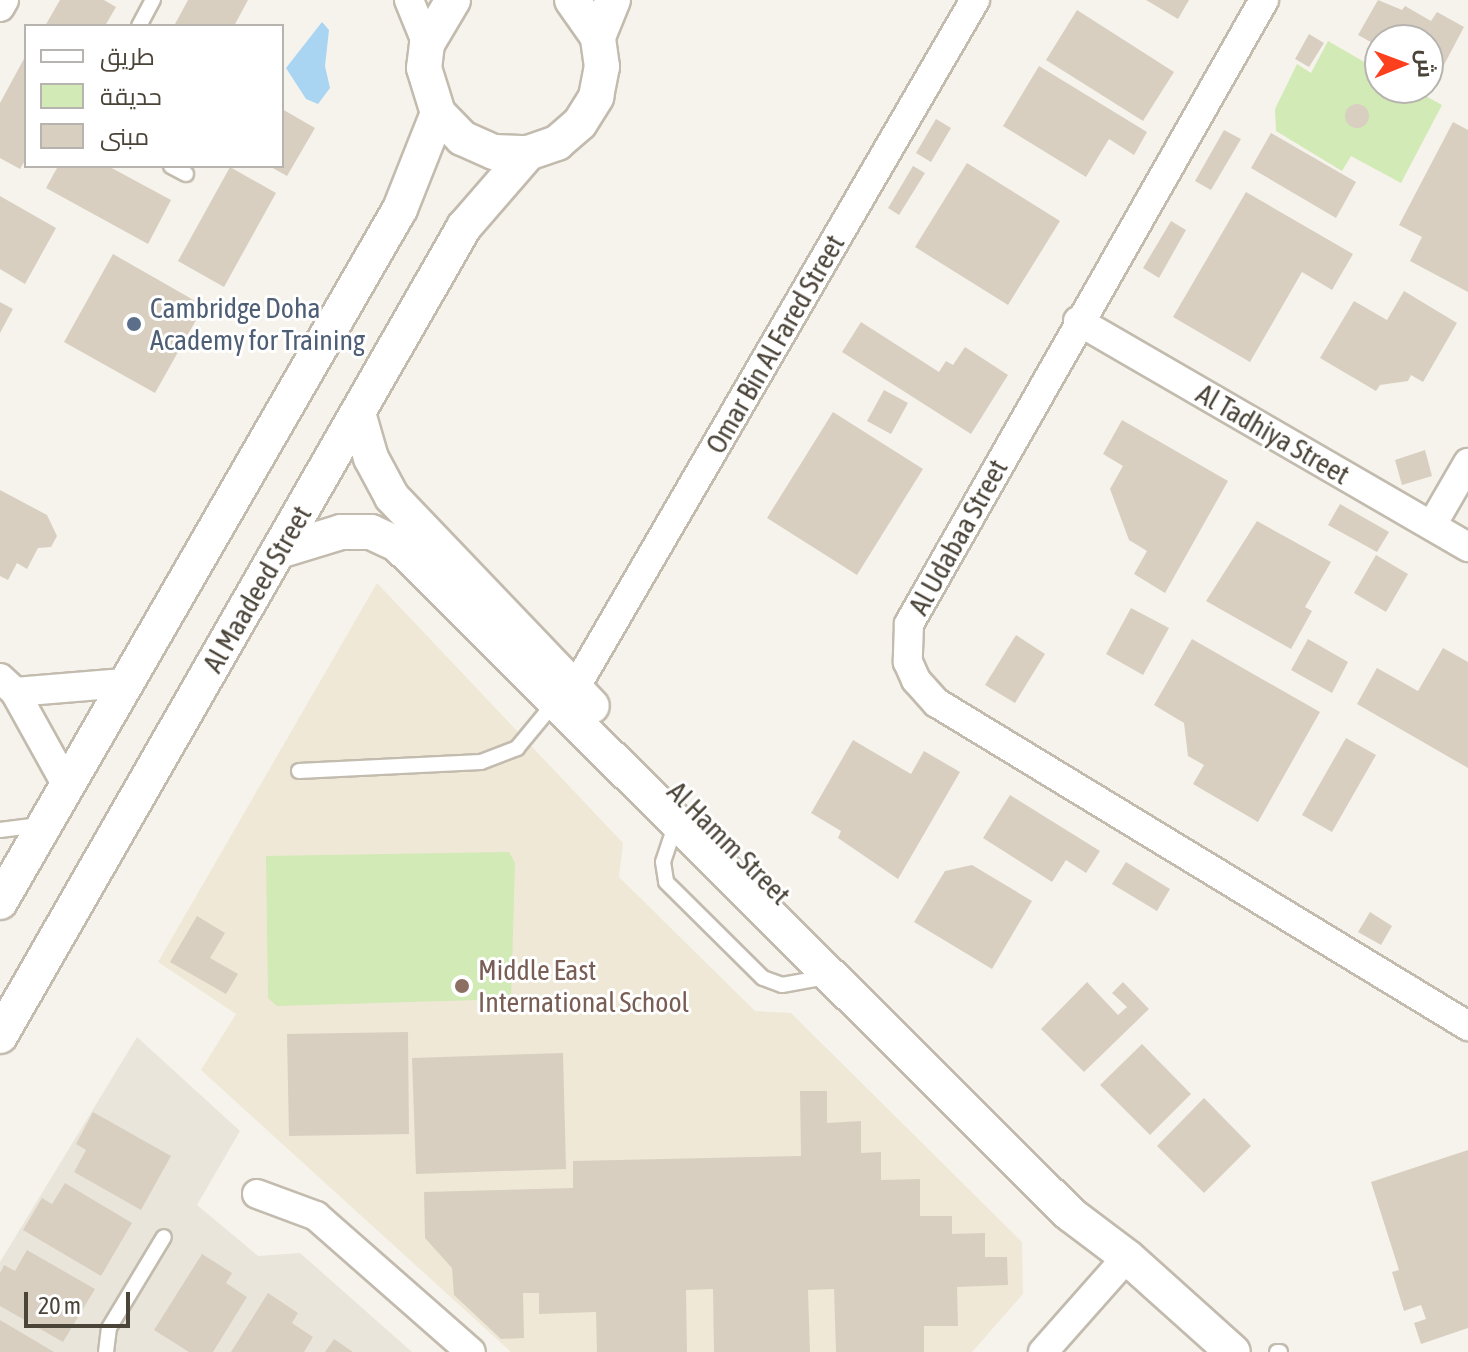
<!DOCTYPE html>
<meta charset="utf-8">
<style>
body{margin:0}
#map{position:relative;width:1468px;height:1352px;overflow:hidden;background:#f6f3ec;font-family:"Asap Condensed",Cairo,sans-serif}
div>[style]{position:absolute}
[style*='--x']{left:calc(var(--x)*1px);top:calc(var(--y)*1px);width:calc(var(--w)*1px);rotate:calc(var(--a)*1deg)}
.residential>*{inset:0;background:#eae5da}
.education>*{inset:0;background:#efe8d6}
.green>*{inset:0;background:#d2eab5}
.water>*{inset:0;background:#a9d4f2}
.building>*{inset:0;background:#d8cfc1}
.round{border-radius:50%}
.roads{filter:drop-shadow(2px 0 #c2bbae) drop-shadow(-2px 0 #c2bbae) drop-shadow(0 2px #c2bbae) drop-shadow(0 -2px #c2bbae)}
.service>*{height:14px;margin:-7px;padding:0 7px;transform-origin:7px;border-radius:7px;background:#fff}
.minor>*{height:28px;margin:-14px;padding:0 14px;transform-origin:14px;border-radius:14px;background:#fff}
.tertiary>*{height:34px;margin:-17px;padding:0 17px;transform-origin:17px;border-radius:17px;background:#fff}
.dots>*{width:22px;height:22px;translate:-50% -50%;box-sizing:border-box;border:4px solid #fff;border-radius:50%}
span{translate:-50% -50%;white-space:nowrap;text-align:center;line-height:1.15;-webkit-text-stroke:6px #fff;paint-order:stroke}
.service-label{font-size:28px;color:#4e5e75}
.left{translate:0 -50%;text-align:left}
.street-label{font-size:28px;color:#4b4439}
.education-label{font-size:28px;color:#785e54}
.legend{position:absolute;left:24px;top:24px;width:260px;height:144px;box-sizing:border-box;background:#fff;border:2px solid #b7b4b0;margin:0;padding:10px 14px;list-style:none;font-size:24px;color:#4b4439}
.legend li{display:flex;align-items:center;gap:16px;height:40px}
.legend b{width:40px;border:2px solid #b7b4b0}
.north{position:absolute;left:1364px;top:24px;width:80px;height:80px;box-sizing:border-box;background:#fff;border:2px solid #b7b4b0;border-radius:50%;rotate:89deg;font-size:22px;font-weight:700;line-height:32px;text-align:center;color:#4b4439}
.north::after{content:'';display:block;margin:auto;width:28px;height:36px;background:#fc3f1d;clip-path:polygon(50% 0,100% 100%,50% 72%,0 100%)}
.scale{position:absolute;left:24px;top:1292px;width:106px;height:36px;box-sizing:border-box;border:4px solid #4b4439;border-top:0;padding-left:10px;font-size:24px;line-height:28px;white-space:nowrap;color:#4b4439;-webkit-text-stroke:6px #fff;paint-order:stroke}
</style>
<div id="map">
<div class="residential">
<i style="clip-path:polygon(137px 1037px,240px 1131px,197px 1205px,258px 1256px,300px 1253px,412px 1352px,0 1352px,0 1262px)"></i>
</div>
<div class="education">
<i style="clip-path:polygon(377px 583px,623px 843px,619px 877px,755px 1011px,791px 1013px,1022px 1242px,1023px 1294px,972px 1352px,511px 1352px,201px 1070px,236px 1014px,158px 962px)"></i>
</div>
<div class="green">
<i style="clip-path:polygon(1328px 41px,1380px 71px,1380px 88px,1411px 88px,1442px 105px,1401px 183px,1351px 156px,1342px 171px,1276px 131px,1275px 109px,1297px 64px,1311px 73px)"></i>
<i style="clip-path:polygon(509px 852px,515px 863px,511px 999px,277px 1006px,268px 998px,266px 856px)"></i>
</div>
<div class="water">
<i style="clip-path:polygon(322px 22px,329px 30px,325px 66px,330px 88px,318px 104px,306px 99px,286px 68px)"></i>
</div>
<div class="building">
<i style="clip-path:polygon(60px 0,104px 0,116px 7px,105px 26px,45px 26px)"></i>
<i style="clip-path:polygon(188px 0,248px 0,234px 26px,174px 26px)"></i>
<i style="clip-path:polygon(1146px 0,1189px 0,1178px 19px)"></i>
<i style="clip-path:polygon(1378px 0,1402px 10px,1405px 6px,1431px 21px,1437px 12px,1464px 27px,1437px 78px,1428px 73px,1428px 40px,1380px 40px,1380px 47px,1358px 35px)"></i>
<i style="clip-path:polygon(1077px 10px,1174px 72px,1143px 121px,1046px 60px)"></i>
<i style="clip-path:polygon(1309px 34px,1324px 43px,1309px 67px,1295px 59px)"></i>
<i style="clip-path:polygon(26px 55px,26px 159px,20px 169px,0 158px,0 103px)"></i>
<i style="clip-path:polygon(1039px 66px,1147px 132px,1134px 155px,1109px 139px,1086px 177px,1003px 126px)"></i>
<i class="round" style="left:1345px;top:104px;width:24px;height:24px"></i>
<i style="clip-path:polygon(282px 109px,315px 128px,287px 176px,269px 166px,282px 166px)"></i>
<i style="clip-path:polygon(936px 119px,951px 128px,931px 162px,916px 153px)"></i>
<i style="clip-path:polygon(1453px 122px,1468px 130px,1468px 292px,1410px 261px,1422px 237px,1399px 225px)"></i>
<i style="clip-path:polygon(1224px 130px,1241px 139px,1211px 190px,1195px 181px)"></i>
<i style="clip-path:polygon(1271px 133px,1356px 182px,1336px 218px,1251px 168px)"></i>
<i style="clip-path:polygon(967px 163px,1060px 221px,1008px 305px,915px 247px)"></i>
<i style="clip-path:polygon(58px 166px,108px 166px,171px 200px,148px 244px,46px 188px)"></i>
<i style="clip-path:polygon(913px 166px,925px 173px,899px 215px,888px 208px)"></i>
<i style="clip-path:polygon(230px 167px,276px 193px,224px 287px,178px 261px)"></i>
<i style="clip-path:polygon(1246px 192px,1353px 254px,1332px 290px,1302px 272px,1250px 362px,1173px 317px)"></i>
<i style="clip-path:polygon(0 196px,56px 228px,25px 284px,0 269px)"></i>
<i style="clip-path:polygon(1171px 221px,1186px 230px,1159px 278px,1143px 268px)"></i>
<i style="clip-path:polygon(113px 254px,204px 306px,155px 393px,64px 342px)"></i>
<i style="clip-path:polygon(1404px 291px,1457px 323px,1423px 382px,1411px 375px,1408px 381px,1380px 385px,1376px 391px,1320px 358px,1354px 301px,1387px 320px)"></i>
<i style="clip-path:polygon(0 302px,13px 309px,0 333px)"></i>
<i style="clip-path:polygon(861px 322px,939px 372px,946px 361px,953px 365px,965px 347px,1008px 375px,971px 434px,842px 352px)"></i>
<i style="clip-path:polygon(884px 390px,908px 403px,891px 434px,867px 421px)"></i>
<i style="clip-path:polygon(833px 412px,923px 469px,857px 575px,767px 518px)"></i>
<i style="clip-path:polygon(1122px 420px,1228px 481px,1165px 593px,1134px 574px,1147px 551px,1129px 540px,1110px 489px,1123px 466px,1103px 454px)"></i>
<i style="clip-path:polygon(1425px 450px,1432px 476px,1402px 485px,1395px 460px)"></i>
<i style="clip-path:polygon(0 490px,47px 515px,57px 536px,51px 547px,38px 548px,27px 569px,17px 563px,8px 580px,0 576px)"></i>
<i style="clip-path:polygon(1340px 504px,1389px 532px,1377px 552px,1328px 525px)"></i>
<i style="clip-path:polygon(1257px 521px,1331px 562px,1305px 607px,1312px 611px,1291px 649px,1206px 601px)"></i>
<i style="clip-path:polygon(1376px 555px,1408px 574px,1386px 612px,1354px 593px)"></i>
<i style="clip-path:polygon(1131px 608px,1169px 628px,1143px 675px,1106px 654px)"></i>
<i style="clip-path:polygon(1016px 635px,1045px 654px,1015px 703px,985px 685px)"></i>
<i style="clip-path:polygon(1192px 639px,1320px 712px,1258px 822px,1193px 784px,1204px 765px,1188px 756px,1184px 723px,1154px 705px)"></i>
<i style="clip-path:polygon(1308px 639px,1348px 662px,1332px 693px,1291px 670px)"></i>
<i style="clip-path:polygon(1443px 648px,1468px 662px,1468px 768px,1357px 704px,1377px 668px,1418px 691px)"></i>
<i style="clip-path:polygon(1346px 738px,1376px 755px,1332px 832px,1302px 815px)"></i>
<i style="clip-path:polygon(853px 740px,911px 774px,924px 751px,960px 772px,898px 879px,838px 838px,841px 831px,811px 813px)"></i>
<i style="clip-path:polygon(1010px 795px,1100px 851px,1086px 873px,1066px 860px,1052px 882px,983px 838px)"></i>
<i style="clip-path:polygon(1126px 862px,1170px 889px,1157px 911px,1112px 884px)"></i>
<i style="clip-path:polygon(972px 865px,1032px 901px,992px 969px,914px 922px,945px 871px)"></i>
<i style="clip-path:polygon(1370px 912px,1392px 926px,1381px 945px,1358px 932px)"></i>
<i style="clip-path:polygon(197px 916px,225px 933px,210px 958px,238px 974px,226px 994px,170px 962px)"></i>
<i style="clip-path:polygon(1087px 982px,1118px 1015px,1127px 1007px,1112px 993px,1123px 982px,1149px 1009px,1084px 1072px,1041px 1029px)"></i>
<i style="clip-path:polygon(408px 1032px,409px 1134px,289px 1136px,287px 1034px)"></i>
<i style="clip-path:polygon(1142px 1044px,1191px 1094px,1150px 1135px,1100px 1085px)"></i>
<i style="clip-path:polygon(563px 1053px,566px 1169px,416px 1174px,412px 1058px)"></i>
<i style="clip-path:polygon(800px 1091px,827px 1091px,827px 1123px,861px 1121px,861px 1153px,881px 1152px,881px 1180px,920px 1179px,920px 1216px,952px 1216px,952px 1234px,985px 1233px,985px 1257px,1007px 1257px,1008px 1285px,957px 1287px,958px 1326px,924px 1326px,924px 1352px,836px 1352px,834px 1289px,808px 1290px,810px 1352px,714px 1352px,713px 1289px,686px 1290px,687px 1352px,597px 1352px,596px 1312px,539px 1314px,539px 1293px,523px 1293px,524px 1338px,501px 1339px,454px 1295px,452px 1268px,425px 1238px,424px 1192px,573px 1188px,573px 1161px,801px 1156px)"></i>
<i style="clip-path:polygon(1204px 1098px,1251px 1146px,1204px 1193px,1157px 1146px)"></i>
<i style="clip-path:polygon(93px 1112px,171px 1156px,141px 1210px,74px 1172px,86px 1150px,76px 1144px)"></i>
<i style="clip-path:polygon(1468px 1150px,1468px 1328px,1421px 1344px,1414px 1323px,1426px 1319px,1421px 1305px,1404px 1311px,1392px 1272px,1399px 1270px,1371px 1182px)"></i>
<i style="clip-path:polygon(65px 1183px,132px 1223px,101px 1276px,23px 1230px,42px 1198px,52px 1204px)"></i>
<i style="clip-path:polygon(27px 1250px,95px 1289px,63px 1342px,0 1306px,0 1273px,4px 1265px,15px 1271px)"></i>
<i style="clip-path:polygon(202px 1254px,232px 1273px,226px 1283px,247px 1297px,213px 1352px,189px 1352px,154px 1330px)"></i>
<i style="clip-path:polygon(268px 1293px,298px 1313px,292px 1323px,313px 1337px,304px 1352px,231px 1352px)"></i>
<i style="clip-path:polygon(0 1320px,54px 1352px,0 1352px)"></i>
<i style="clip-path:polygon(334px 1339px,353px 1352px,325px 1352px)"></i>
</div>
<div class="roads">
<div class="service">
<i style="--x:139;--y:26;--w:30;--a:-62"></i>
<i style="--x:171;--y:166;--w:17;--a:28"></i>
<i style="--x:299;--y:771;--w:182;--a:-2.8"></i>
<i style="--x:481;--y:762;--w:39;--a:-21"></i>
<i style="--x:517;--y:748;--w:60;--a:-50.4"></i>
<i style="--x:676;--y:823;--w:41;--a:108.4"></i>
<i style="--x:663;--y:862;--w:20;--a:81"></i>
<i style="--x:666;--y:882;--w:136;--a:44.7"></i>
<i style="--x:763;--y:978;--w:20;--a:20"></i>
<i style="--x:782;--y:985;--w:46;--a:-10.1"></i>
<i style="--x:0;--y:830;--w:40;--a:-7.1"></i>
<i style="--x:106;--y:1352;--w:24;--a:-83"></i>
<i style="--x:109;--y:1328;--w:106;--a:-58.9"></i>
<i style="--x:1277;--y:1352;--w:3;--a:0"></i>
</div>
<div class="minor">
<i style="--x:409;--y:0;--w:48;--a:67.8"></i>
<i style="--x:1264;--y:0;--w:718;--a:119.64"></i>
<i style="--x:909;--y:624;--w:38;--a:92"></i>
<i style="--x:908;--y:662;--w:20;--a:66"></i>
<i style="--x:916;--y:680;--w:31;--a:48"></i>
<i style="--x:937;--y:703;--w:622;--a:31.31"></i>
<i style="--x:0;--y:7;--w:8;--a:-60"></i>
<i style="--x:1078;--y:321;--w:451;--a:30.1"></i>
<i style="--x:1432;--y:525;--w:72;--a:-59.9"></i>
<i style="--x:0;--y:678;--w:21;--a:43"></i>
<i style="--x:15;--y:692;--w:107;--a:61"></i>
<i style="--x:575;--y:688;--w:796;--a:-59.83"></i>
<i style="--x:15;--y:692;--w:109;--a:-4.7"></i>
<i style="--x:257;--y:1194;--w:63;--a:20.4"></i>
<i style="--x:316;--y:1216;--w:206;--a:41.3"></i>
<i style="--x:1043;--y:1352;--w:127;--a:-48.5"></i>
</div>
<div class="tertiary">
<i style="--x:453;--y:0;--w:51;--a:120.6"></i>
<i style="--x:427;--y:44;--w:24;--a:97"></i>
<i style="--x:424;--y:68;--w:47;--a:72.7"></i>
<i style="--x:438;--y:113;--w:35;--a:46"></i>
<i style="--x:462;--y:138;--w:35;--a:24"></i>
<i style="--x:494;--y:152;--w:34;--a:2"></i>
<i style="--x:528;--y:153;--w:31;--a:-19"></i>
<i style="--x:557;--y:143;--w:30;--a:-41"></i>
<i style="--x:580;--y:123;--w:31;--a:-58"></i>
<i style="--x:596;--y:97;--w:31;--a:-79"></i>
<i style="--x:602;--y:67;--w:30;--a:-98"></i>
<i style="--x:598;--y:37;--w:45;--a:-125.1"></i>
<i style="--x:598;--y:37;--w:40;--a:-68"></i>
<i style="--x:358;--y:413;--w:47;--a:73.9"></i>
<i style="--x:371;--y:458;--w:44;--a:61.7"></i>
<i style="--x:392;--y:497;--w:289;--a:46.3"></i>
<i style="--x:279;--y:551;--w:65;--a:-17"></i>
<i style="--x:341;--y:532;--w:30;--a:0"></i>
<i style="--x:371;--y:532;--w:29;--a:25"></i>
<i style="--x:397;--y:544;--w:950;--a:44.87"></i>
<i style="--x:1070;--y:1214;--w:71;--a:37"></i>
<i style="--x:1127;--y:1257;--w:142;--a:41.9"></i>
<i style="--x:0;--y:902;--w:800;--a:-60.01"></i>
<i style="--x:400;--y:209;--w:103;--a:-68.4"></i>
<i style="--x:0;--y:1036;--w:933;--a:-60.16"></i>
<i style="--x:464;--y:227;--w:98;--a:-49.1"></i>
</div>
</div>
<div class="dots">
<i style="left:134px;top:324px;background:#5c6f8a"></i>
<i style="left:462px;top:986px;background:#8d6e63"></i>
</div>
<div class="service-label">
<span class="left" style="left:150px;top:324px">Cambridge Doha<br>Academy for Training</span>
</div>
<div class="street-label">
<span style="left:775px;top:344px;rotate:-60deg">Omar Bin Al Fared Street</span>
<span style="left:1273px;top:434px;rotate:30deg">Al Tadhiya Street</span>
<span style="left:958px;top:537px;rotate:-61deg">Al Udabaa Street</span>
<span style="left:257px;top:589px;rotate:-60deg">Al Maadeed Street</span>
<span style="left:729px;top:843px;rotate:45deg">Al Hamm Street</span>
</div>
<div class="education-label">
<span class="left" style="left:478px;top:986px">Middle East<br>International School</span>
</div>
<ul class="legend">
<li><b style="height:10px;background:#fff"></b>طريق</li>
<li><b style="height:22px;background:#d2eab5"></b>حديقة</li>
<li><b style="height:22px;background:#d8cfc1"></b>مبنى</li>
</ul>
<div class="north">ش</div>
<div class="scale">20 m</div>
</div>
